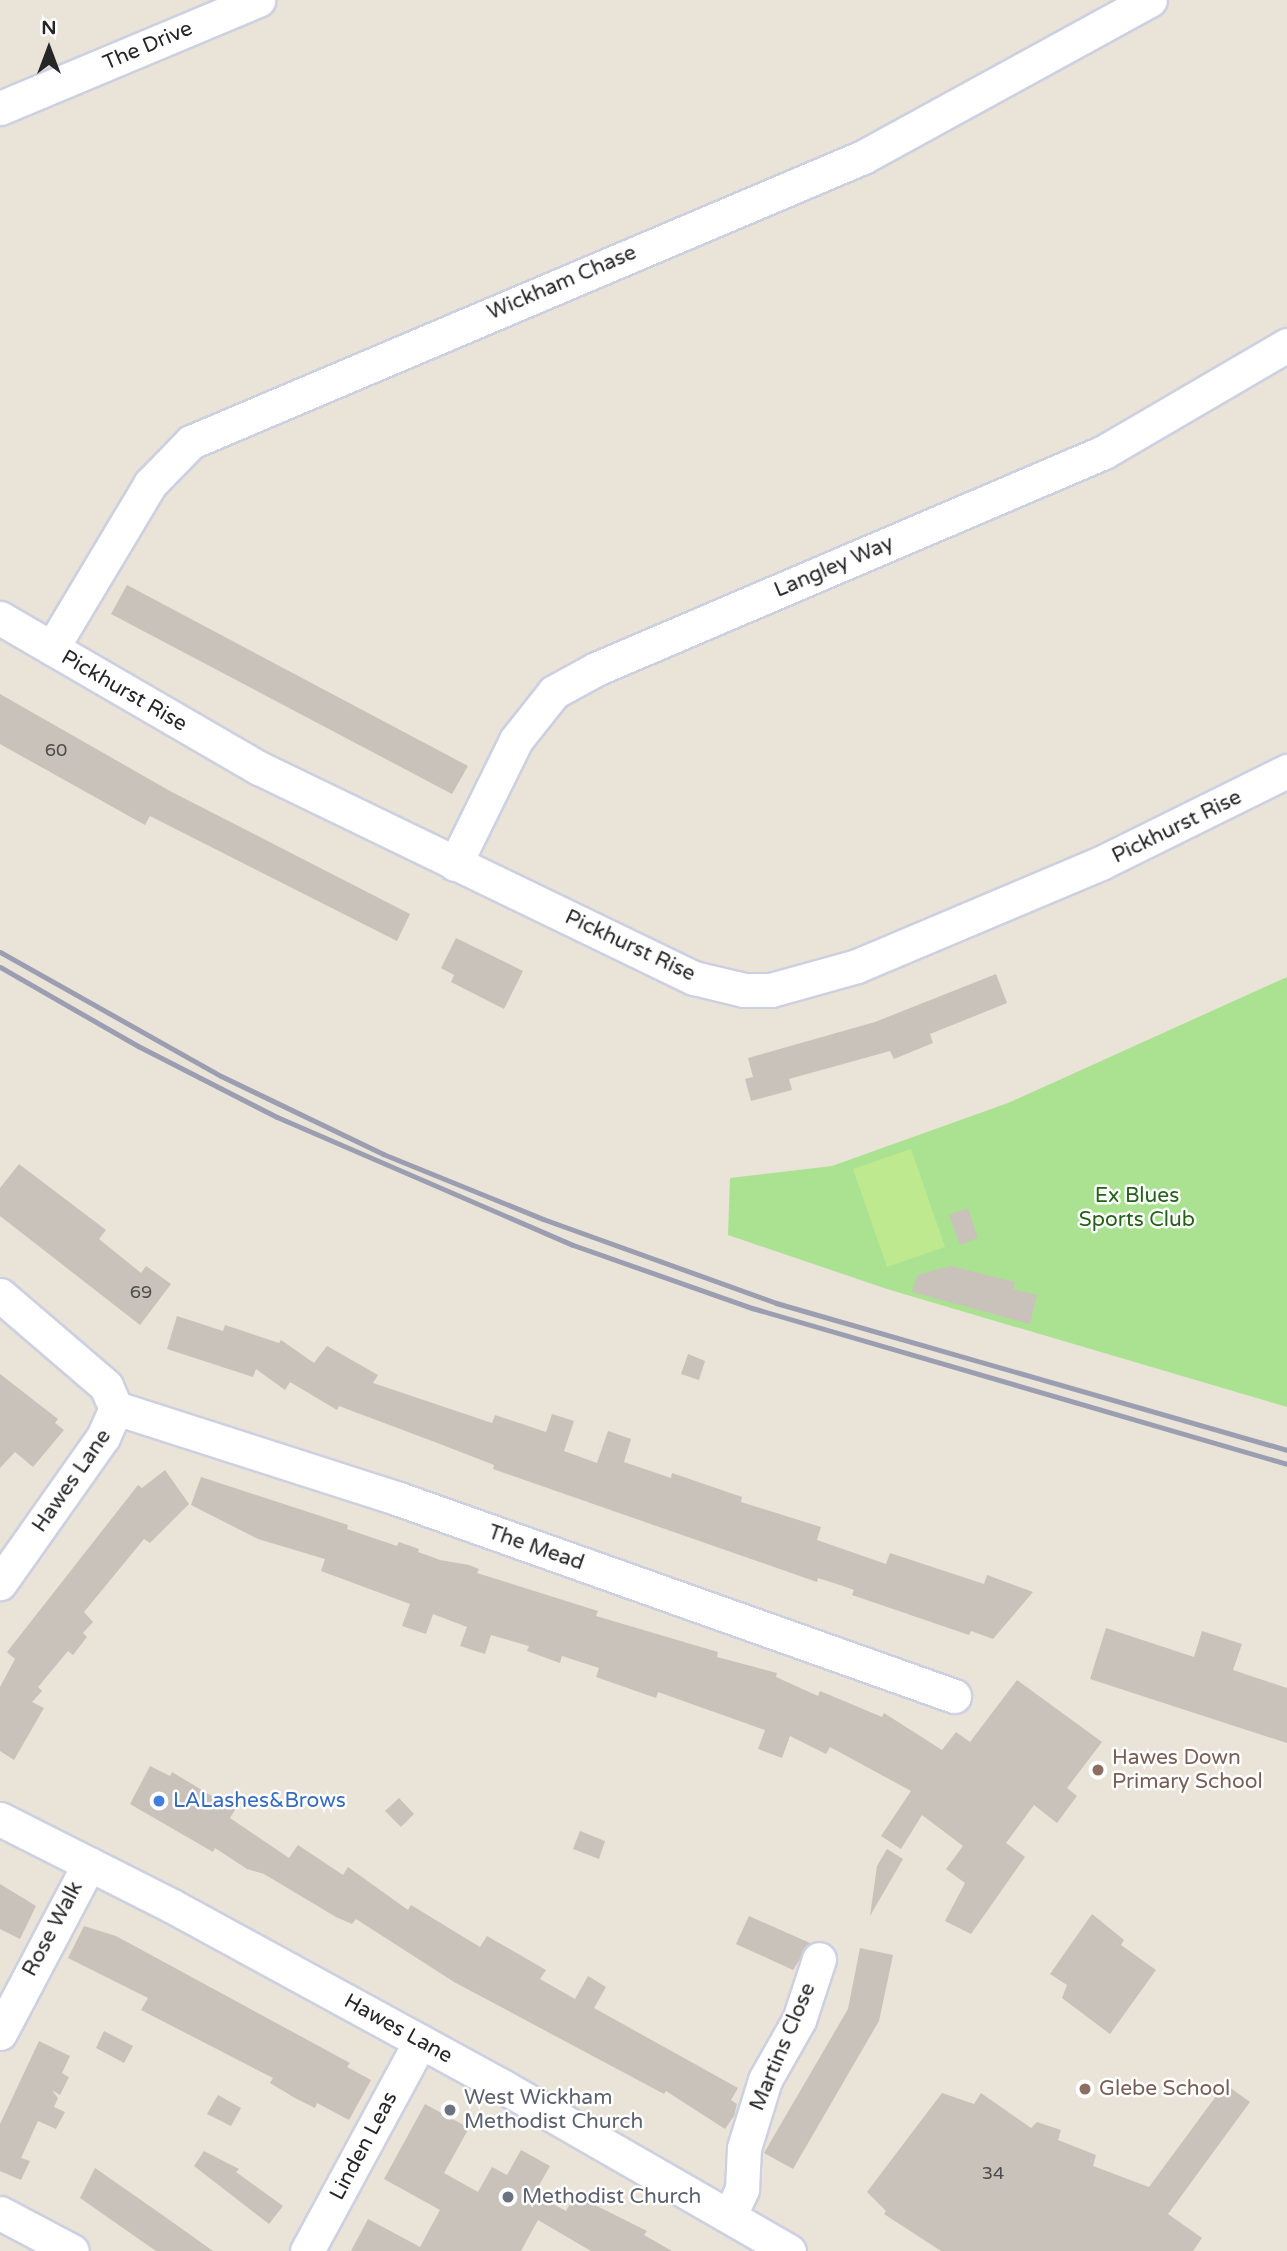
<!DOCTYPE html>
<style>
body{margin:0}
#map{position:relative;width:1287px;height:2251px;overflow:hidden;background:#eae3d7;font-family:"Varela Round",sans-serif}
div>[style]{position:absolute}
[style*='--x']{left:calc(var(--x)*1px);top:calc(var(--y)*1px);width:calc(var(--w)*1px);rotate:calc(var(--a)*1deg)}
.green>*{inset:0;background:#aae292}
.pitch>*{inset:0;background:#bfe98e}
.building>*{inset:0;background:#c8c2ba}
.roads{filter:drop-shadow(2px 0 #cdd0e0) drop-shadow(-2px 0 #cdd0e0) drop-shadow(0 2px #cdd0e0) drop-shadow(0 -2px #cdd0e0)}
.minor>*{height:33px;margin:-16.5px;padding:0 16.5px;transform-origin:16.5px;border-radius:16.5px;background:#fff}
.rail>*{height:5px;margin:-2.5px;padding:0 2.5px;transform-origin:2.5px;border-radius:2.5px;background:#9b9db1}
.dots>*{width:19px;height:19px;translate:-50% -50%;box-sizing:border-box;border:4px solid #fff;border-radius:50%}
span{translate:-50% -50%;white-space:nowrap;text-align:center;line-height:1.15;-webkit-text-stroke:5px #fff;paint-order:stroke}
.number-label{font-size:18px;color:#4e4d4b}
.number-label span{-webkit-text-stroke-width:0}
.street-label{font-size:21px;color:#262626}
.park-label{font-size:21px;color:#246218}
.education-label{font-size:21px;color:#785e54}
.left{translate:0 -50%;text-align:left}
.shop-label{font-size:21px;color:#366cbe}
.worship-label{font-size:21px;color:#5b616d}
.north{position:absolute;left:14px;top:14px;width:70px;height:70px;-webkit-text-stroke:5px #fff;paint-order:stroke;rotate:0deg;font-size:19px;font-weight:700;line-height:28px;text-align:center;color:#262626}
.north::after{content:'';display:block;margin:auto;width:24px;height:32px;background:#262626;clip-path:polygon(50% 0,100% 100%,50% 72%,0 100%)}
</style>
<div id="map">
<div class="green">
<i style="clip-path:polygon(1287px 977px,1287px 1407px,887px 1289px,728px 1235px,730px 1178px,832px 1166px,1008px 1103px)"></i>
</div>
<div class="pitch">
<i style="clip-path:polygon(911px 1149px,945px 1247px,887px 1267px,853px 1169px)"></i>
</div>
<div class="building">
<i style="clip-path:polygon(127px 585px,468px 766px,452px 794px,111px 614px)"></i>
<i style="clip-path:polygon(0 694px,170px 791px,410px 914px,397px 941px,150px 816px,145px 825px,0 744px)"></i>
<i style="clip-path:polygon(456px 938px,523px 971px,504px 1009px,451px 982px,454px 975px,441px 968px)"></i>
<i style="clip-path:polygon(996px 974px,1007px 1003px,930px 1034px,933px 1043px,894px 1059px,890px 1051px,789px 1079px,792px 1090px,751px 1101px,745px 1079px,753px 1077px,748px 1058px,875px 1022px)"></i>
<i style="clip-path:polygon(19px 1164px,106px 1230px,99px 1239px,141px 1273px,146px 1266px,171px 1284px,140px 1325px,0 1216px,0 1188px)"></i>
<i style="clip-path:polygon(968px 1208px,978px 1238px,960px 1245px,949px 1215px)"></i>
<i style="clip-path:polygon(951px 1266px,1015px 1282px,1013px 1289px,1037px 1295px,1030px 1324px,912px 1292px,917px 1275px)"></i>
<i style="clip-path:polygon(177px 1316px,223px 1331px,225px 1325px,279px 1343px,281px 1340px,314px 1363px,327px 1346px,378px 1375px,373px 1383px,492px 1423px,495px 1415px,546px 1432px,552px 1414px,574px 1421px,564px 1451px,597px 1463px,608px 1431px,631px 1439px,624px 1462px,671px 1478px,672px 1473px,742px 1497px,741px 1502px,821px 1527px,817px 1540px,886px 1564px,890px 1553px,984px 1584px,987px 1575px,1033px 1592px,993px 1639px,971px 1631px,969px 1635px,852px 1595px,854px 1590px,837px 1584px,818px 1578px,817px 1582px,493px 1469px,494px 1465px,440px 1444px,339px 1406px,337px 1410px,290px 1382px,285px 1390px,256px 1369px,253px 1377px,167px 1349px)"></i>
<i style="clip-path:polygon(688px 1354px,705px 1361px,699px 1380px,681px 1374px)"></i>
<i style="clip-path:polygon(0 1374px,58px 1419px,55px 1423px,64px 1430px,33px 1467px,15px 1452px,0 1468px)"></i>
<i style="clip-path:polygon(165px 1470px,189px 1504px,150px 1543px,144px 1539px,84px 1612px,93px 1622px,83px 1633px,87px 1637px,73px 1655px,68px 1651px,38px 1687px,42px 1691px,32px 1702px,44px 1708px,14px 1760px,0 1751px,0 1687px,15px 1659px,7px 1652px,138px 1485px,142px 1488px)"></i>
<i style="clip-path:polygon(201px 1477px,348px 1525px,347px 1529px,397px 1546px,399px 1542px,419px 1549px,418px 1552px,440px 1560px,469px 1565px,479px 1569px,477px 1573px,598px 1611px,596px 1616px,718px 1652px,717px 1657px,777px 1673px,776px 1677px,818px 1696px,820px 1691px,882px 1717px,884px 1713px,942px 1750px,956px 1732px,970px 1742px,1017px 1680px,1102px 1742px,1067px 1788px,1077px 1796px,1057px 1823px,1034px 1805px,1006px 1843px,1025px 1857px,971px 1934px,945px 1921px,965px 1883px,946px 1869px,963px 1846px,922px 1815px,901px 1849px,881px 1836px,911px 1791px,830px 1747px,826px 1754px,790px 1736px,782px 1758px,758px 1749px,765px 1730px,658px 1692px,656px 1698px,596px 1677px,599px 1668px,562px 1656px,560px 1663px,527px 1651px,529px 1646px,491px 1635px,485px 1654px,460px 1646px,467px 1627px,433px 1614px,426px 1634px,402px 1626px,410px 1604px,321px 1571px,325px 1559px,258px 1539px,191px 1505px)"></i>
<i style="clip-path:polygon(1106px 1628px,1194px 1657px,1202px 1631px,1242px 1644px,1233px 1670px,1287px 1688px,1287px 1743px,1090px 1679px)"></i>
<i style="clip-path:polygon(150px 1766px,170px 1776px,172px 1772px,235px 1810px,230px 1818px,289px 1858px,298px 1845px,343px 1875px,348px 1867px,408px 1910px,411px 1905px,480px 1947px,487px 1936px,546px 1970px,540px 1979px,575px 1999px,588px 1976px,606px 1987px,594px 2008px,738px 2088px,731px 2100px,737px 2104px,734px 2116px,725px 2129px,666px 2091px,664px 2094px,454px 1982px,356px 1919px,352px 1924px,336px 1917px,264px 1874px,247px 1869px,215px 1848px,213px 1852px,130px 1804px)"></i>
<i style="clip-path:polygon(399px 1798px,414px 1814px,401px 1827px,385px 1811px)"></i>
<i style="clip-path:polygon(580px 1831px,605px 1841px,599px 1859px,573px 1849px)"></i>
<i style="clip-path:polygon(887px 1849px,903px 1859px,870px 1916px,877px 1866px)"></i>
<i style="clip-path:polygon(0 1884px,36px 1906px,20px 1939px,0 1929px)"></i>
<i style="clip-path:polygon(1092px 1914px,1124px 1940px,1121px 1945px,1156px 1970px,1110px 2034px,1062px 1998px,1067px 1985px,1050px 1974px)"></i>
<i style="clip-path:polygon(749px 1916px,810px 1943px,793px 1970px,736px 1944px)"></i>
<i style="clip-path:polygon(84px 1926px,116px 1936px,350px 2063px,347px 2067px,371px 2080px,349px 2120px,317px 2103px,315px 2108px,295px 2098px,270px 2083px,273px 2078px,141px 2010px,148px 1998px,68px 1958px)"></i>
<i style="clip-path:polygon(860px 1948px,893px 1955px,879px 2021px,793px 2169px,764px 2153px,848px 2009px)"></i>
<i style="clip-path:polygon(104px 2031px,133px 2046px,124px 2063px,96px 2048px)"></i>
<i style="clip-path:polygon(39px 2041px,70px 2056px,62px 2073px,69px 2077px,60px 2095px,52px 2090px,58px 2098px,54px 2107px,65px 2112px,56px 2129px,38px 2121px,21px 2158px,30px 2161px,21px 2180px,0 2171px,0 2124px)"></i>
<i style="clip-path:polygon(1225px 2084px,1250px 2102px,1168px 2214px,1202px 2238px,1193px 2251px,941px 2251px,884px 2214px,886px 2211px,867px 2192px,942px 2093px,974px 2104px,981px 2093px,1031px 2128px,1037px 2122px,1061px 2130px,1058px 2140px,1096px 2155px,1093px 2166px,1149px 2187px)"></i>
<i style="clip-path:polygon(218px 2095px,241px 2108px,231px 2126px,207px 2114px)"></i>
<i style="clip-path:polygon(425px 2104px,469px 2128px,444px 2173px,478px 2192px,492px 2167px,507px 2175px,521px 2150px,550px 2166px,534px 2194px,566px 2211px,575px 2195px,647px 2231px,644px 2235px,672px 2251px,591px 2251px,538px 2220px,521px 2251px,351px 2251px,368px 2219px,420px 2247px,440px 2210px,384px 2179px)"></i>
<i style="clip-path:polygon(204px 2151px,239px 2169px,236px 2172px,283px 2206px,269px 2224px,194px 2166px)"></i>
<i style="clip-path:polygon(95px 2168px,161px 2214px,213px 2251px,156px 2251px,80px 2198px)"></i>
</div>
<div class="roads">
<div class="minor">
<i style="--x:0;--y:108;--w:280;--a:-22.7"></i>
<i style="--x:0;--y:618;--w:299;--a:30.1"></i>
<i style="--x:259;--y:768;--w:483;--a:25.8"></i>
<i style="--x:694;--y:978;--w:51;--a:13.5"></i>
<i style="--x:744;--y:990;--w:27;--a:0"></i>
<i style="--x:771;--y:990;--w:89;--a:-15.6"></i>
<i style="--x:857;--y:966;--w:265;--a:-22.9"></i>
<i style="--x:1101;--y:863;--w:208;--a:-26.3"></i>
<i style="--x:52;--y:648;--w:191;--a:-59.1"></i>
<i style="--x:150;--y:484;--w:59;--a:-45.7"></i>
<i style="--x:191;--y:442;--w:730;--a:-22.98"></i>
<i style="--x:863;--y:157;--w:327;--a:-28.7"></i>
<i style="--x:455;--y:864;--w:138;--a:-63.8"></i>
<i style="--x:516;--y:740;--w:61;--a:-51.6"></i>
<i style="--x:554;--y:692;--w:48;--a:-28.7"></i>
<i style="--x:596;--y:669;--w:552;--a:-23.13"></i>
<i style="--x:1104;--y:452;--w:212;--a:-30.3"></i>
<i style="--x:0;--y:1295;--w:140;--a:40.6"></i>
<i style="--x:106;--y:1386;--w:24;--a:66"></i>
<i style="--x:116;--y:1408;--w:32;--a:114"></i>
<i style="--x:103;--y:1437;--w:179;--a:125.2"></i>
<i style="--x:116;--y:1408;--w:297;--a:17.8"></i>
<i style="--x:399;--y:1499;--w:589;--a:19.54"></i>
<i style="--x:0;--y:1819;--w:193;--a:26.8"></i>
<i style="--x:172;--y:1906;--w:376;--a:28.6"></i>
<i style="--x:502;--y:2086;--w:331;--a:29.9"></i>
<i style="--x:0;--y:2033;--w:191;--a:-62.2"></i>
<i style="--x:0;--y:2213;--w:81;--a:27.8"></i>
<i style="--x:730;--y:2215;--w:29;--a:-65"></i>
<i style="--x:742;--y:2189;--w:41;--a:-87.2"></i>
<i style="--x:744;--y:2148;--w:71;--a:-72.8"></i>
<i style="--x:765;--y:2080;--w:69;--a:-60.5"></i>
<i style="--x:799;--y:2020;--w:64;--a:-71.8"></i>
<i style="--x:307;--y:2251;--w:238;--a:-61.6"></i>
</div>
</div>
<div class="rail">
<i style="--x:0;--y:952;--w:253;--a:29.3"></i>
<i style="--x:221;--y:1076;--w:180;--a:25.7"></i>
<i style="--x:383;--y:1154;--w:173;--a:22.1"></i>
<i style="--x:543;--y:1219;--w:248;--a:19.8"></i>
<i style="--x:776;--y:1303;--w:532;--a:16.05"></i>
<i style="--x:0;--y:967;--w:159;--a:29.8"></i>
<i style="--x:138;--y:1046;--w:156;--a:27.1"></i>
<i style="--x:277;--y:1117;--w:322;--a:23.4"></i>
<i style="--x:573;--y:1245;--w:190;--a:19.4"></i>
<i style="--x:752;--y:1308;--w:557;--a:16.26"></i>
</div>
<div class="dots">
<i style="left:1098px;top:1770px;background:#8d6e63"></i>
<i style="left:159px;top:1801px;background:#3f7fe0"></i>
<i style="left:1085px;top:2089px;background:#8d6e63"></i>
<i style="left:450px;top:2110px;background:#6b7280"></i>
<i style="left:508px;top:2197px;background:#6b7280"></i>
</div>
<div class="number-label">
<span style="left:56px;top:750px">60</span>
<span style="left:141px;top:1292px">69</span>
<span style="left:993px;top:2173px">34</span>
</div>
<div class="street-label">
<span style="left:148px;top:46px;rotate:-23deg">The Drive</span>
<span style="left:562px;top:283px;rotate:-23deg">Wickham Chase</span>
<span style="left:834px;top:567px;rotate:-23deg">Langley Way</span>
<span style="left:124px;top:691px;rotate:30deg">Pickhurst Rise</span>
<span style="left:1177px;top:827px;rotate:-26deg">Pickhurst Rise</span>
<span style="left:630px;top:946px;rotate:25deg">Pickhurst Rise</span>
<span style="left:72px;top:1481px;rotate:-55deg">Hawes Lane</span>
<span style="left:536px;top:1548px;rotate:19deg">The Mead</span>
<span style="left:53px;top:1929px;rotate:-62deg">Rose Walk</span>
<span style="left:398px;top:2029px;rotate:29deg">Hawes Lane</span>
<span style="left:783px;top:2047px;rotate:-67deg">Martins Close</span>
<span style="left:364px;top:2146px;rotate:-62deg">Linden Leas</span>
</div>
<div class="park-label">
<span style="left:1137px;top:1208px">Ex Blues<br>Sports Club</span>
</div>
<div class="education-label">
<span class="left" style="left:1112px;top:1770px">Hawes Down<br>Primary School</span>
<span class="left" style="left:1099px;top:2089px">Glebe School</span>
</div>
<div class="shop-label">
<span class="left" style="left:173px;top:1801px">LALashes&amp;Brows</span>
</div>
<div class="worship-label">
<span class="left" style="left:464px;top:2110px">West Wickham<br>Methodist Church</span>
<span class="left" style="left:522px;top:2197px">Methodist Church</span>
</div>
<div class="north">N</div>
</div>
